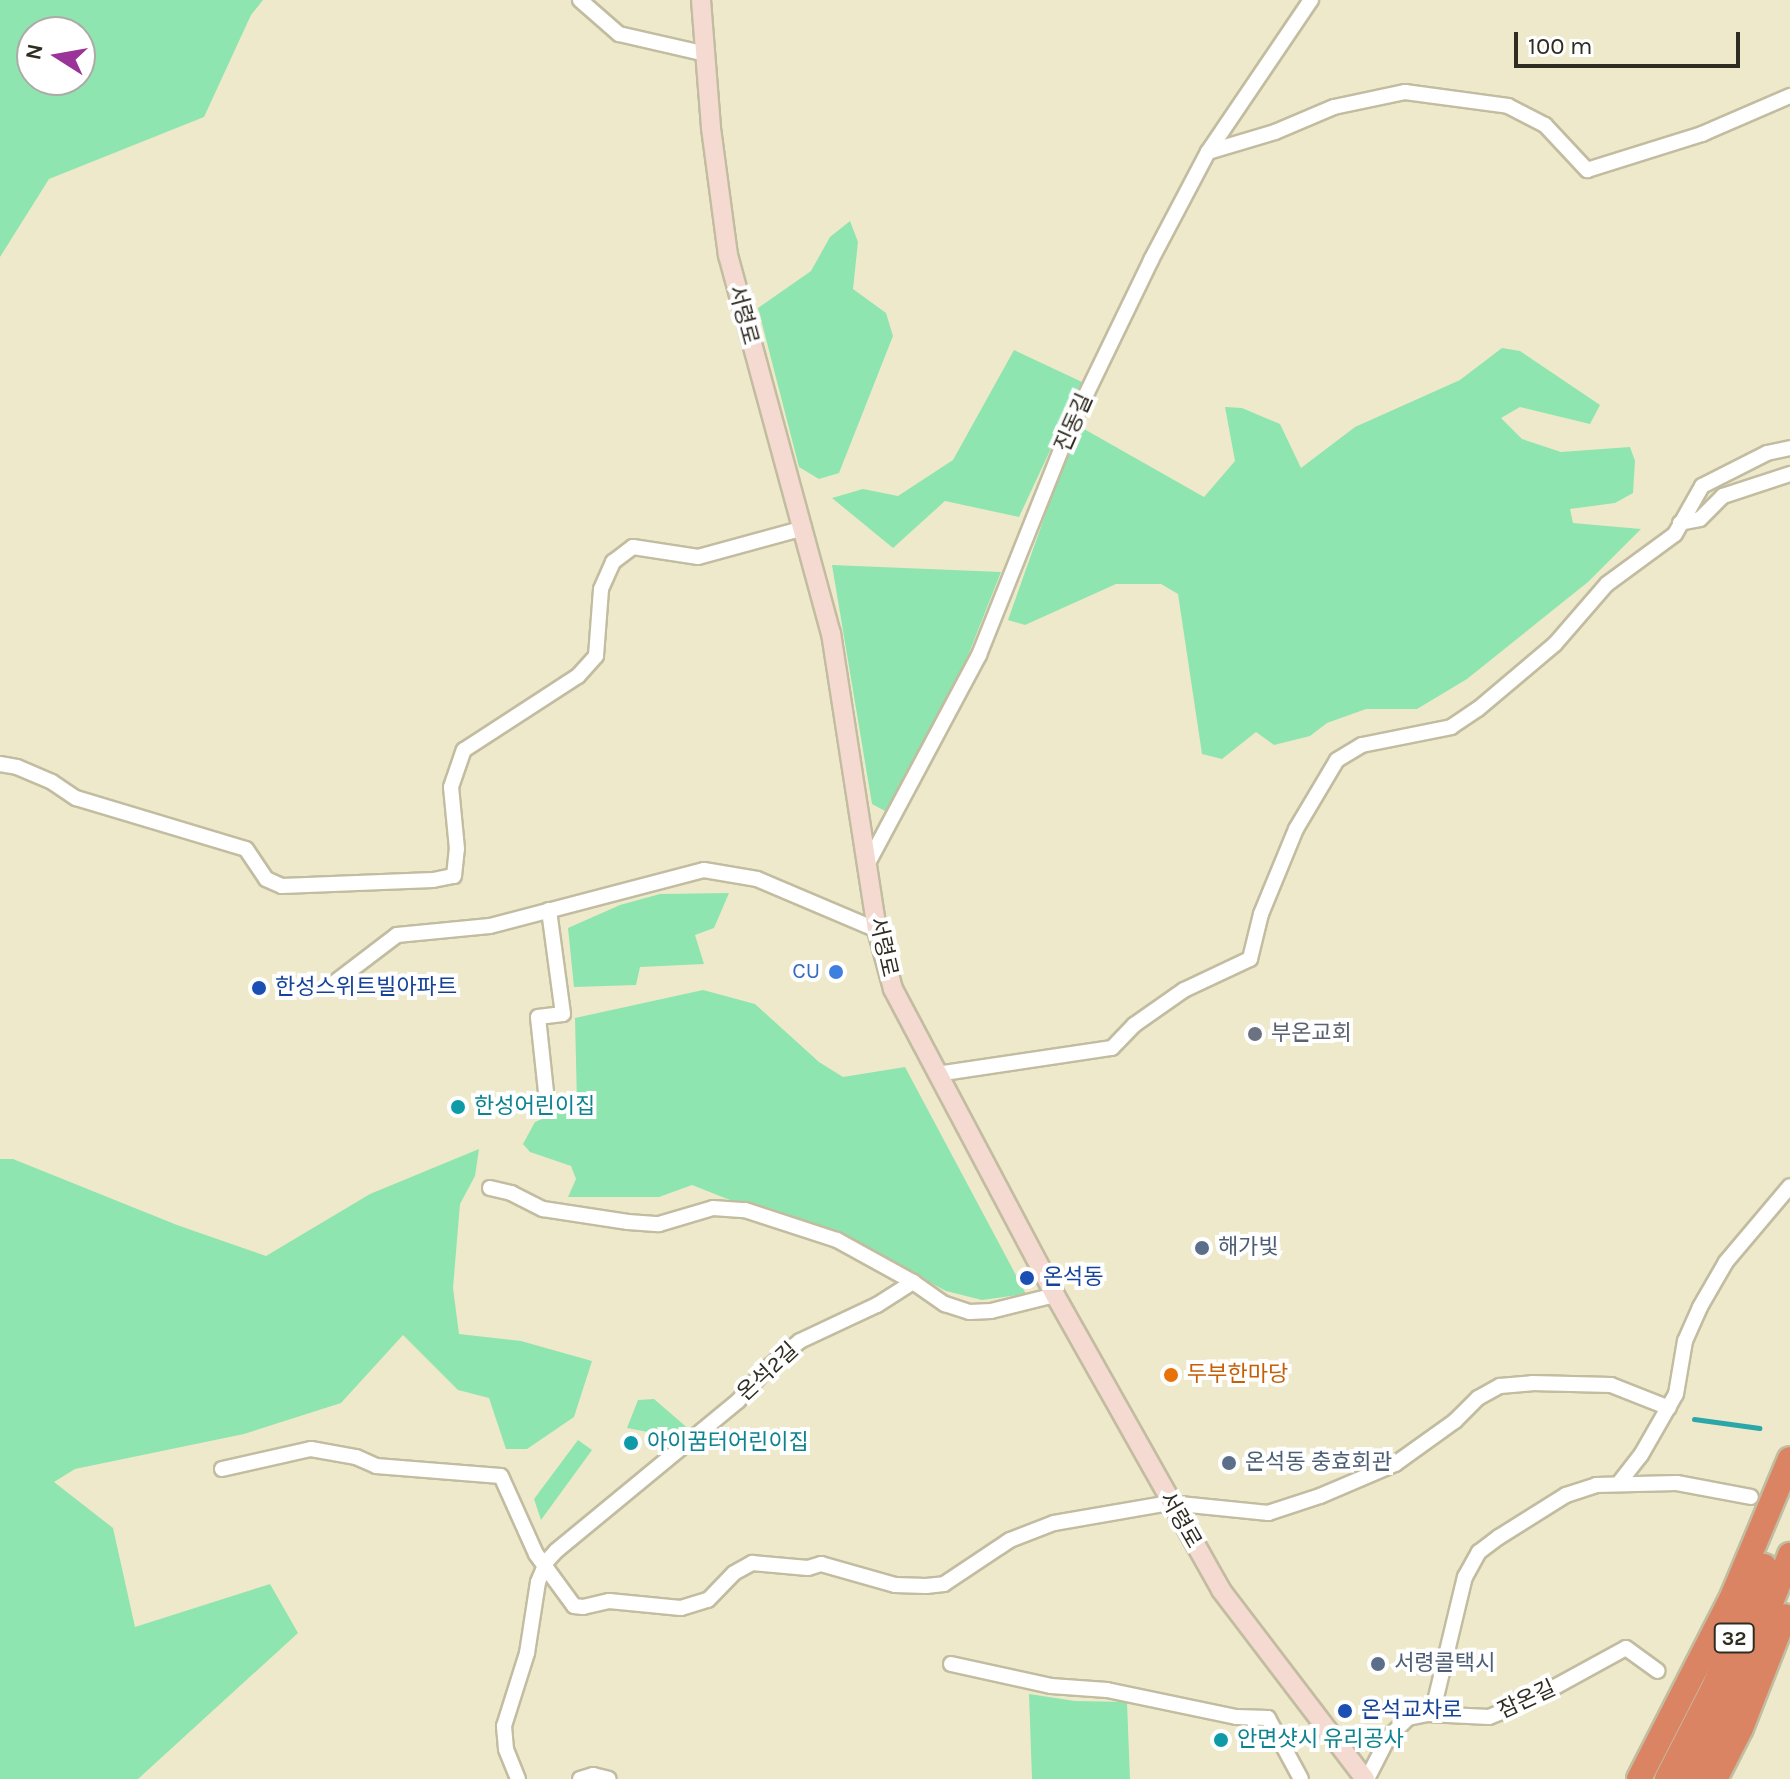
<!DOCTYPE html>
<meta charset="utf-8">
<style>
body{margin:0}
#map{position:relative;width:1790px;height:1779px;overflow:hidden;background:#efe9cc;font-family:Karla,"Noto Sans KR",sans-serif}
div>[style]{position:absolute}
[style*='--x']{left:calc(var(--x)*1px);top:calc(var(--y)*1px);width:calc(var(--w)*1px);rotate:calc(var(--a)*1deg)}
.green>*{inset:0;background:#8fe5af}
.stream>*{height:5px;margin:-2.5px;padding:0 2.5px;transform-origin:2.5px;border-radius:2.5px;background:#2ba7a9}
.roads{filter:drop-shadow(2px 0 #c2bca0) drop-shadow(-2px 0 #c2bca0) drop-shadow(0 2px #c2bca0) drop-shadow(0 -2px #c2bca0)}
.street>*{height:14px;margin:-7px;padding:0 7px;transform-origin:7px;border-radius:7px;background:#fff}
.secondary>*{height:18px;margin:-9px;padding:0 9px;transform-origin:9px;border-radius:9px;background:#f4dad0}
.highway>*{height:24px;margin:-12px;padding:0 12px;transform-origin:12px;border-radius:12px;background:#da8463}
.dots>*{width:22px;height:22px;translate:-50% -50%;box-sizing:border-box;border:4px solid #fff;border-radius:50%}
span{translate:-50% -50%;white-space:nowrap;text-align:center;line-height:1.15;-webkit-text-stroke:8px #fff;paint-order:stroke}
.shield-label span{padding:2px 6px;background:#fff;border:2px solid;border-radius:6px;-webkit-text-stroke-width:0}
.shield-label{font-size:20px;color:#2f2c21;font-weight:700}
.street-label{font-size:22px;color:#2f2c21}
.shop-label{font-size:22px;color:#366cbe}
.right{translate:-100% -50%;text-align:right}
.transit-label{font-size:22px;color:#164399}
.left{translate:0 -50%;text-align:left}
.worship-label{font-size:22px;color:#5b616d}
.culture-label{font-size:22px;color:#0d838f}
.service-label{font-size:22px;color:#4e5e75}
.food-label{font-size:22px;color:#c56008}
.north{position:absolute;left:16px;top:16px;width:80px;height:80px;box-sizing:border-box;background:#fff;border:2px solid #acaba6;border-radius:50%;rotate:281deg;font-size:22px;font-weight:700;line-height:32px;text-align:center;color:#2f2c21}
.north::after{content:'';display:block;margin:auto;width:28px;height:36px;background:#9a3499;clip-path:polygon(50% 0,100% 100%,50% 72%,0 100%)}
.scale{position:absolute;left:1514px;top:32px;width:226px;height:36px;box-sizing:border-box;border:4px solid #2f2c21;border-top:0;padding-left:10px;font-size:24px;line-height:28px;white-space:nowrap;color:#2f2c21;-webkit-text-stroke:6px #fff;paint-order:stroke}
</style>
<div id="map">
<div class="green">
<i style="clip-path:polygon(evenodd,0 0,263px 0,251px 15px,204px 117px,49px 179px,0 257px,0 0,32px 32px,80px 32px,80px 80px,32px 80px,32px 32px)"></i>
<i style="clip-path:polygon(850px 221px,858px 242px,853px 289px,886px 313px,893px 336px,839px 473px,819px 479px,799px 467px,758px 308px,811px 271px,830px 237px)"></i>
<i style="clip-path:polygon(1502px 348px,1520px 351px,1600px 405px,1590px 424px,1520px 407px,1501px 418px,1522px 439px,1561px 452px,1630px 447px,1635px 461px,1633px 493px,1615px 503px,1570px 509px,1573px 523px,1641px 529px,1588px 582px,1467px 679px,1417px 709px,1366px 709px,1327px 723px,1310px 736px,1274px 745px,1256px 732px,1222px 759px,1202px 754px,1178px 594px,1161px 584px,1116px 584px,1025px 625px,1008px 620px,1077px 425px,1204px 497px,1235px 461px,1225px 407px,1242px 408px,1280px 424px,1301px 468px,1355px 427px,1460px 380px)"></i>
<i style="clip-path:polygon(1014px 350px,1082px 382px,1019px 517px,945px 501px,893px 548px,832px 498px,863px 489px,898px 496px,953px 460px)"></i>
<i style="clip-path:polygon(832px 565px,1001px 572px,967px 658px,897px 801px,885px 811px,872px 804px)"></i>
<i style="clip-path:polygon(729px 893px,714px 928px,695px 935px,704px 964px,640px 967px,636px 985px,574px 987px,568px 928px,620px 905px,660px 894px)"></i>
<i style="clip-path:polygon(703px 990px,755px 1004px,819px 1062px,843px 1077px,905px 1067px,1026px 1294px,982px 1300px,946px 1291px,825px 1227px,735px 1202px,692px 1185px,659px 1197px,568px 1197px,576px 1179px,571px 1166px,530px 1152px,523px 1144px,535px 1122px,577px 1104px,575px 1018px)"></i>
<i style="clip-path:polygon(479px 1149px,475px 1176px,460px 1204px,453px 1288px,459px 1334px,521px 1341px,592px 1361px,574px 1417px,527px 1449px,506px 1449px,489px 1398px,458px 1390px,403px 1335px,341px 1403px,244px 1434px,75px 1469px,54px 1482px,113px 1528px,135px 1627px,270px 1584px,298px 1633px,138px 1779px,0 1779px,0 1159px,13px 1159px,177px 1225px,266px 1256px,370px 1194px)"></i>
<i style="clip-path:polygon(654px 1399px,691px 1431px,675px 1444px,653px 1438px,653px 1433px,627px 1428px,638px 1400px)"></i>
<i style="clip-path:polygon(578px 1440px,592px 1450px,541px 1520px,534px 1499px)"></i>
<i style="clip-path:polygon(1029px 1694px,1075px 1701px,1127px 1702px,1130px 1779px,1032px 1779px)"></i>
</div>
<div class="stream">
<i style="--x:1694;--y:1419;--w:66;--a:7.9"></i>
</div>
<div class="roads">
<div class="street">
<i style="--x:580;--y:0;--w:52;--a:41.1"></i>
<i style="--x:619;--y:34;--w:89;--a:12.9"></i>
<i style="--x:1208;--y:152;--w:70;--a:-16.6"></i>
<i style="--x:1275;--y:132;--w:64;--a:-23"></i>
<i style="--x:1334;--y:107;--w:73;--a:-11.9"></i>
<i style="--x:1405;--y:92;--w:104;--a:7.7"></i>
<i style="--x:1508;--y:106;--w:42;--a:27.2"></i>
<i style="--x:1545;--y:125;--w:62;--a:47"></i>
<i style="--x:1587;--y:170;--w:121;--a:-17.4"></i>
<i style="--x:1702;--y:134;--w:96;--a:-23.4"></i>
<i style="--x:1680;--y:523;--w:20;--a:-11"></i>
<i style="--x:1700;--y:519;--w:33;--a:-45"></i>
<i style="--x:1723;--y:496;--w:71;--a:-18.2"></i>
<i style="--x:0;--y:764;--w:17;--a:10"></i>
<i style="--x:17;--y:767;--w:38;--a:23"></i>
<i style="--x:52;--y:782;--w:29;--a:34"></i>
<i style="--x:76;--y:798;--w:177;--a:16.7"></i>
<i style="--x:246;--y:849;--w:36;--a:56"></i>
<i style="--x:266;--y:879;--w:17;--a:24"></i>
<i style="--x:282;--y:886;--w:151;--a:-2.3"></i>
<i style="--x:433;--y:880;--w:21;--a:-11"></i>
<i style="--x:454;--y:876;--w:27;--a:-84"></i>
<i style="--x:457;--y:849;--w:62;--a:-95.5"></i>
<i style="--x:451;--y:787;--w:39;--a:-71"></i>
<i style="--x:464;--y:750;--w:136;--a:-33"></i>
<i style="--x:578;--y:676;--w:27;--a:-48"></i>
<i style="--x:596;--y:656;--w:67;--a:-85.7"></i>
<i style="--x:601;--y:589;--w:30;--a:-66"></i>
<i style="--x:613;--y:562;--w:25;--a:-37"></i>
<i style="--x:633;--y:547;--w:66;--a:8.7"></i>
<i style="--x:698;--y:557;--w:110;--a:-15.3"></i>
<i style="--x:868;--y:863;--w:236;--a:-61.9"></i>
<i style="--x:979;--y:655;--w:240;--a:-68.2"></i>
<i style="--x:1068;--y:432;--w:191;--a:-64.2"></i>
<i style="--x:1151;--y:260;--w:122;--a:-62.2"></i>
<i style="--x:1208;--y:152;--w:184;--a:-55.9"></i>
<i style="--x:330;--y:986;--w:84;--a:-37.3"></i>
<i style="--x:397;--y:935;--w:93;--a:-5.5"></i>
<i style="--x:490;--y:926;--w:221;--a:-14.7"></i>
<i style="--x:704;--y:870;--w:54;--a:9.6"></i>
<i style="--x:757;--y:879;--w:130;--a:23"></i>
<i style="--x:937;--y:1074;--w:177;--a:-8.5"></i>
<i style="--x:1112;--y:1048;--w:32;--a:-46"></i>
<i style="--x:1134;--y:1025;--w:61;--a:-35"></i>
<i style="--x:1184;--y:990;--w:73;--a:-25.2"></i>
<i style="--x:1250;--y:959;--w:46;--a:-76.3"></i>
<i style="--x:1261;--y:914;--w:92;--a:-67.6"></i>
<i style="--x:1296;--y:829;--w:80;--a:-59.3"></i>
<i style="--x:1337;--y:760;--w:29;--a:-31"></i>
<i style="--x:1362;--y:745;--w:91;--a:-11.4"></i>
<i style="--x:1451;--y:727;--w:32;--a:-34"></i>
<i style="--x:1478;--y:709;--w:101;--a:-40.2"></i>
<i style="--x:1555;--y:644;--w:79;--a:-49.1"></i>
<i style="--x:1607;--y:584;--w:84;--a:-36.3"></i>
<i style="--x:1675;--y:534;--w:55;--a:-60.6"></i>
<i style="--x:1702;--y:486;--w:73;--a:-26.9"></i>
<i style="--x:1767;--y:453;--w:24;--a:-12"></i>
<i style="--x:546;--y:1092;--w:75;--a:-96.1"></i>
<i style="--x:538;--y:1017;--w:25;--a:-7"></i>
<i style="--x:563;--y:1014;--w:105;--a:-97.7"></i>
<i style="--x:490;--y:1188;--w:22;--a:13"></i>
<i style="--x:511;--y:1193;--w:36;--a:27"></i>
<i style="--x:543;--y:1209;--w:86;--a:8.7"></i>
<i style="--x:628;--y:1222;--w:31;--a:4"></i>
<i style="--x:659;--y:1224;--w:56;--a:-16.5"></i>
<i style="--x:713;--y:1208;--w:32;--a:4"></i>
<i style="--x:745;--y:1210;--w:97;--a:18.1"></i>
<i style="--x:837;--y:1240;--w:87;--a:28.9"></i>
<i style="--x:222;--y:1469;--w:91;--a:-12.7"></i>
<i style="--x:311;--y:1449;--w:46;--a:10.1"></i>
<i style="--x:356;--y:1457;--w:22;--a:24"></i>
<i style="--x:376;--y:1466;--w:125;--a:4.6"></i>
<i style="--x:501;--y:1476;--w:85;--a:65.8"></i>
<i style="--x:536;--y:1554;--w:64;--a:53.8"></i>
<i style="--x:574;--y:1606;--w:9;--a:6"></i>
<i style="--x:583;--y:1607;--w:27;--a:-13"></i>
<i style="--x:609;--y:1601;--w:72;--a:5.6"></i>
<i style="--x:681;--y:1608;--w:28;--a:-17"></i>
<i style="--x:708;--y:1600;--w:37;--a:-46"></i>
<i style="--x:734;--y:1573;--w:21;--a:-29"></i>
<i style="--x:752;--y:1563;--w:56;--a:5.1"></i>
<i style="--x:808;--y:1568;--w:14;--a:-17"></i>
<i style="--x:821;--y:1564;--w:77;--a:15.8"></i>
<i style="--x:895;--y:1585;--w:31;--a:2"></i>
<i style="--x:926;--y:1586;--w:18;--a:-6"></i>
<i style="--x:944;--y:1584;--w:79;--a:-33.7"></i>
<i style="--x:1010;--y:1540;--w:47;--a:-21.1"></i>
<i style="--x:1054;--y:1523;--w:118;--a:-9.8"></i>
<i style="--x:1170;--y:1503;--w:99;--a:5.8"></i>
<i style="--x:1268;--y:1513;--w:55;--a:-18.1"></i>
<i style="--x:1320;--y:1496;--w:82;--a:-23.1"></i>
<i style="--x:1395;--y:1464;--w:74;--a:-35.6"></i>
<i style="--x:1455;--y:1421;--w:33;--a:-45"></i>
<i style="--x:1478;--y:1398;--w:25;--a:-29"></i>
<i style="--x:1500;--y:1386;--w:32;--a:-5"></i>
<i style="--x:1532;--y:1383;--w:79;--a:1.5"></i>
<i style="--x:1611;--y:1385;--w:62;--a:21.6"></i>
<i style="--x:1619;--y:1483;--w:36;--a:-52"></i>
<i style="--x:1641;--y:1455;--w:70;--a:-60.2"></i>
<i style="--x:1676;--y:1394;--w:54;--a:-80.4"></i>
<i style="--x:1685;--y:1341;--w:37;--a:-66"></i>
<i style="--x:1700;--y:1307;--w:52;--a:-60"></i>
<i style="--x:1726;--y:1262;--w:99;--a:-49.9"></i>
<i style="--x:951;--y:1664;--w:102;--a:12.4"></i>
<i style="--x:1051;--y:1686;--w:56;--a:4.1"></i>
<i style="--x:1107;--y:1690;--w:132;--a:11.8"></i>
<i style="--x:1236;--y:1717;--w:32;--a:2"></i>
<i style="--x:1268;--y:1718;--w:69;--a:61.6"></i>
<i style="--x:1432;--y:1714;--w:141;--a:-76.5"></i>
<i style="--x:1465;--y:1577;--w:29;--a:-61"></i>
<i style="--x:1479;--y:1552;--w:25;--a:-37"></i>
<i style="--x:1499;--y:1537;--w:79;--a:-32.1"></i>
<i style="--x:1566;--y:1495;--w:32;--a:-18"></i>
<i style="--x:1596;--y:1485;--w:81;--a:-1.4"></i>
<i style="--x:1677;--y:1483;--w:75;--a:10.7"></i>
<i style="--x:518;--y:1779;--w:32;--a:-112"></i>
<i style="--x:506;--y:1749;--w:23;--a:-95"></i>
<i style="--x:504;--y:1726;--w:77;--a:-72.5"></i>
<i style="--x:527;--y:1653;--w:72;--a:-81.2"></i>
<i style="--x:538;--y:1582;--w:23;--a:-67"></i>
<i style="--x:547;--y:1561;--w:13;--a:-48"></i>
<i style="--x:556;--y:1551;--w:236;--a:-39.5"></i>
<i style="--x:738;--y:1401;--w:40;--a:-49"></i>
<i style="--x:764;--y:1371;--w:47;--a:-39.8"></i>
<i style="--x:800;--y:1341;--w:85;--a:-25.1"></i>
<i style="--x:877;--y:1305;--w:43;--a:-32.6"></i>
<i style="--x:913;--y:1282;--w:39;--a:35"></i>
<i style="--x:945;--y:1304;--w:26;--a:18"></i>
<i style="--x:970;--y:1312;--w:21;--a:-3"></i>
<i style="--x:991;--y:1311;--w:66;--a:-14"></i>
<i style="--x:580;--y:1779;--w:14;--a:-17"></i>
<i style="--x:593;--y:1775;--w:16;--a:14"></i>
<i style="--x:1367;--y:1779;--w:46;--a:-62.9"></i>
<i style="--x:1388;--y:1738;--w:28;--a:-45"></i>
<i style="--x:1408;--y:1718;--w:19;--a:-12"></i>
<i style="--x:1427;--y:1714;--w:62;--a:2.8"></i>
<i style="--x:1489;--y:1717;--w:45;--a:-22"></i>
<i style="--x:1531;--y:1700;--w:108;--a:-28.7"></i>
<i style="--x:1626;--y:1648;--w:39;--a:36"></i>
</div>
<div class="secondary">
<i style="--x:701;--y:0;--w:128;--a:85.5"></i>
<i style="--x:711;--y:128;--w:128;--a:82.4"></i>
<i style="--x:728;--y:255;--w:392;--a:74.8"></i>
<i style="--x:831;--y:633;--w:301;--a:81.2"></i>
<i style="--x:877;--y:930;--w:61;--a:74.8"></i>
<i style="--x:893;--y:989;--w:346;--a:62.1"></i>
<i style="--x:1055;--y:1295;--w:338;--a:60.6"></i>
<i style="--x:1221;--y:1590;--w:238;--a:52.7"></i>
</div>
<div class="highway">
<i style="--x:1639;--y:1779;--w:207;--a:-62.9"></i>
<i style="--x:1733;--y:1595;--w:147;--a:-67.3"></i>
<i style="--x:1667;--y:1779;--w:103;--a:-62.9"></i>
<i style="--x:1714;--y:1687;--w:131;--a:-67.5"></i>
<i style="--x:1690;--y:1779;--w:122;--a:-63.6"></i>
<i style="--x:1744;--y:1670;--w:124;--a:-68.2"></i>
<i style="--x:1715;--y:1779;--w:57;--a:-63"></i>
<i style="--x:1741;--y:1728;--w:120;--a:-68.6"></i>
</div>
</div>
<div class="dots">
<i style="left:836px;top:972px;background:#3f7fe0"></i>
<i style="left:259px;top:988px;background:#1a4fb4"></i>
<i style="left:1255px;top:1034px;background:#6b7280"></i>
<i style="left:458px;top:1107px;background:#0f9aa8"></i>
<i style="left:1202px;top:1248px;background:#5c6f8a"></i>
<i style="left:1027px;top:1278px;background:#1a4fb4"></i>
<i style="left:1171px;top:1375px;background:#e8710a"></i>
<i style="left:631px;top:1443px;background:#0f9aa8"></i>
<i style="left:1229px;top:1463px;background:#5c6f8a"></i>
<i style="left:1378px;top:1664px;background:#5c6f8a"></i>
<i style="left:1345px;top:1711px;background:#1a4fb4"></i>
<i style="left:1221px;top:1740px;background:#0f9aa8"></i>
</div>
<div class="shield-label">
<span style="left:1734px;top:1638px">32</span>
</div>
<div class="street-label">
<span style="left:743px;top:315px;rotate:75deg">서령로</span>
<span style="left:1074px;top:423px;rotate:-66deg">진동길</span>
<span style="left:883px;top:947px;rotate:77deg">서령로</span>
<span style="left:768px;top:1372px;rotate:-43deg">온석2길</span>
<span style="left:1180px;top:1520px;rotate:60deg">서령로</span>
<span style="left:1527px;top:1700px;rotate:-25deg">잠온길</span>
</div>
<div class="shop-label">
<span class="right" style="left:820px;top:972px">CU</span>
</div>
<div class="transit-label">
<span class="left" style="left:275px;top:988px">한성스위트빌아파트</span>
<span class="left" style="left:1043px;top:1278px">온석동</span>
<span class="left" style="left:1361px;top:1711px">온석교차로</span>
</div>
<div class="worship-label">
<span class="left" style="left:1271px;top:1034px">부온교회</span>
</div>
<div class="culture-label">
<span class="left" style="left:474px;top:1107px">한성어린이집</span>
<span class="left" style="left:647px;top:1443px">아이꿈터어린이집</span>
<span class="left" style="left:1237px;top:1740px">안면샷시 유리공사</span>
</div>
<div class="service-label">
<span class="left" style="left:1218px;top:1248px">해가빛</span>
<span class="left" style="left:1245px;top:1463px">온석동 충효회관</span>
<span class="left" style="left:1394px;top:1664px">서령콜택시</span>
</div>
<div class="food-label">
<span class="left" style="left:1187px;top:1375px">두부한마당</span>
</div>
<div class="north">N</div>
<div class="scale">100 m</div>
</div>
